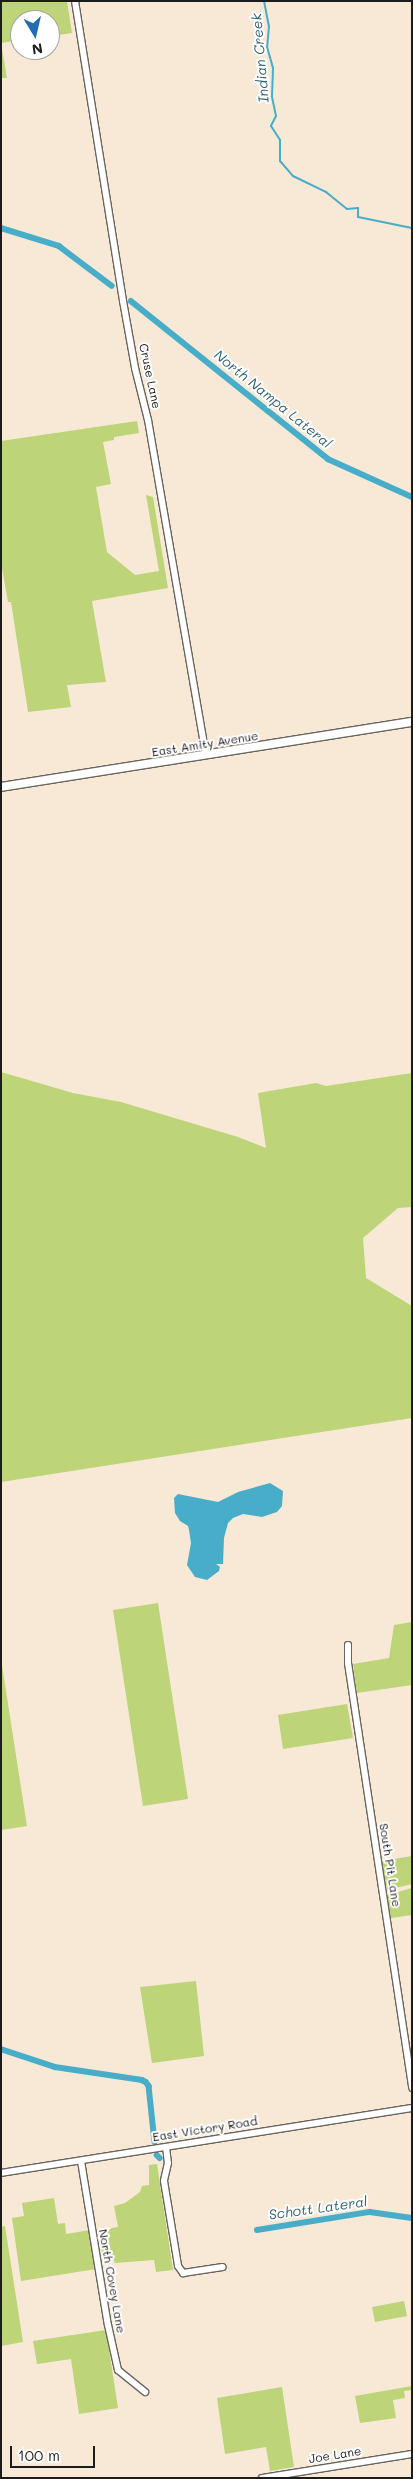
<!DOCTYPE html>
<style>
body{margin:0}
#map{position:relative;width:413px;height:2479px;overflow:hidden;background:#f7e9d6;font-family:Mali,sans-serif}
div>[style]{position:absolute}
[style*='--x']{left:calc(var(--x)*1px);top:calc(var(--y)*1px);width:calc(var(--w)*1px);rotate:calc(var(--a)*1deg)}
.green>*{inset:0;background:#bdd478}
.water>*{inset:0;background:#48adc8}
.stream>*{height:2px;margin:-1px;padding:0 1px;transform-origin:1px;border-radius:1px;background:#48adc8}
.canal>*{height:5.5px;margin:-2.75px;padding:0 2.75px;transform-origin:2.75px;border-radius:2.75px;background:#48adc8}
.roads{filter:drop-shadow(1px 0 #69645d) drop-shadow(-1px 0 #69645d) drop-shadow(0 1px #69645d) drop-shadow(0 -1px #69645d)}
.minor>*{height:6px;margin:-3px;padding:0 3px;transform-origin:3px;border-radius:3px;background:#fff}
.major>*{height:8px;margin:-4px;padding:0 4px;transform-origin:4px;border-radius:4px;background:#fff}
span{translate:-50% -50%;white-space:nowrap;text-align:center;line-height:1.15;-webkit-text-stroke:4px #fff;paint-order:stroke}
.street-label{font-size:12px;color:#1c1c1c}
.water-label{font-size:14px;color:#326472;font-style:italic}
.frame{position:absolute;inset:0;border:2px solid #1c1c1c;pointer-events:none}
.north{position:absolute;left:10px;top:10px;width:50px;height:50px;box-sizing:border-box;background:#fff;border:1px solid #a4a4a4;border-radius:50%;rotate:171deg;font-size:14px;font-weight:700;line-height:20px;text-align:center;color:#1c1c1c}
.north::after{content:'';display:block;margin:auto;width:18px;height:22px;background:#1f6fb2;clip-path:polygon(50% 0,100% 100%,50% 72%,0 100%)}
.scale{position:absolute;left:10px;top:2446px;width:85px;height:22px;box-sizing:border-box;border:2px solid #1c1c1c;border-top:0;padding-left:6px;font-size:15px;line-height:18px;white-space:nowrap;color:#1c1c1c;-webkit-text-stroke:4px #fff;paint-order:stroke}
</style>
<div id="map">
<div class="green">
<i style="clip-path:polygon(1px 1px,67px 1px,72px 33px,50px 36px,50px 20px,20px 20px,20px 40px,1px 43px,7px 78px,1px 78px)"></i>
<i style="clip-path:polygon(137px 421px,139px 433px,114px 437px,114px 440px,103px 442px,111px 484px,96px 487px,107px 552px,135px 575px,159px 571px,146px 495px,153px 497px,168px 588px,92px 601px,106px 682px,67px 685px,71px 707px,28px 712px,11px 602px,8px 602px,1px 562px,1px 441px)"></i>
<i style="clip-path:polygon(1px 1072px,73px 1093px,121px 1102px,238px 1137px,266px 1148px,258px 1093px,316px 1083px,326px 1086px,412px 1073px,412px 1207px,398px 1208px,363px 1238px,366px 1278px,412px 1306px,412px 1418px,1px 1482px)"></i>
<i style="clip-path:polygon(158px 1603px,188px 1799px,143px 1806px,113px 1610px)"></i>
<i style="clip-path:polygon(412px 1622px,412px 1685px,357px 1693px,353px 1664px,389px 1658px,394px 1625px)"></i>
<i style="clip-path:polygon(1px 1659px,27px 1826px,1px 1830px)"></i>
<i style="clip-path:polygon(347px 1704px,353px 1738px,283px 1749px,278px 1715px)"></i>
<i style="clip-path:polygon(412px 1856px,412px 1884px,387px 1890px,382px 1861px)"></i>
<i style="clip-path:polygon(412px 1888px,412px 1915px,391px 1918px,387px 1895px)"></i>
<i style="clip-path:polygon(196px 1981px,204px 2056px,152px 2063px,140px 1987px)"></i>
<i style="clip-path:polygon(157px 2164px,173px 2270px,156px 2272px,154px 2260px,115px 2263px,110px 2252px,102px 2253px,99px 2230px,118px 2227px,114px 2206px,125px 2203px,140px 2192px,142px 2186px,149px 2185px,149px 2165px)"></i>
<i style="clip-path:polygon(54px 2198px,58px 2224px,65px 2223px,66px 2234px,90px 2230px,96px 2269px,21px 2281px,12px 2218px,24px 2216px,22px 2203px)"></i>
<i style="clip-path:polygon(5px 2226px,23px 2342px,1px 2346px,1px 2227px)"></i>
<i style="clip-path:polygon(404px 2301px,407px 2316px,375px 2322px,372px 2307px)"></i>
<i style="clip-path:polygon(106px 2330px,118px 2408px,79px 2414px,71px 2359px,37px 2364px,33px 2341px)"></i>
<i style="clip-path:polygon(412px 2386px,412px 2390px,404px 2391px,405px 2398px,393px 2400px,396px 2418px,360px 2423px,355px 2396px)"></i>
<i style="clip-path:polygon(282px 2387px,294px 2467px,270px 2471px,266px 2447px,225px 2454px,217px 2398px)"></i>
</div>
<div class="water">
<i style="clip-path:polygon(270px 1483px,283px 1491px,282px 1506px,277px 1512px,262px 1517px,243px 1514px,233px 1518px,228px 1523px,224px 1538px,223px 1564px,216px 1564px,220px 1567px,219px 1571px,207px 1580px,195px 1577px,187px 1565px,191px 1543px,189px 1530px,188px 1526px,180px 1521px,175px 1513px,174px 1498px,178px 1494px,218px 1502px,238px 1492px)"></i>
</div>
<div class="stream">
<i style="--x:264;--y:1;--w:25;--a:79"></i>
<i style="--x:269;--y:26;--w:21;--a:95"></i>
<i style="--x:267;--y:47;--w:22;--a:74"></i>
<i style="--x:273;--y:68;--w:29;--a:92"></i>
<i style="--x:272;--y:97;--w:19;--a:78"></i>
<i style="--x:276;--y:116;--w:11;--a:117"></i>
<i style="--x:271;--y:126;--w:17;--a:57"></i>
<i style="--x:280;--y:140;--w:21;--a:90"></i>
<i style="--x:280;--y:161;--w:20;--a:49"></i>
<i style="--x:293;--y:176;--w:37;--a:26"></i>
<i style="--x:326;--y:192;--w:27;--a:39"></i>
<i style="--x:347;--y:209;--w:11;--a:-5"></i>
<i style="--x:358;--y:208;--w:9;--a:90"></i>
<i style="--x:358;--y:217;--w:55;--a:11.5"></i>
</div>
<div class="canal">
<i style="--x:1;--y:228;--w:61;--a:17.2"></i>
<i style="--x:59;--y:246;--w:66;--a:37"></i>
<i style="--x:131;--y:301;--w:253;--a:38.7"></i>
<i style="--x:328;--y:459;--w:92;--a:24.3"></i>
<i style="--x:1;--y:2049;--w:57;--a:18.4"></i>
<i style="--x:55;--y:2067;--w:88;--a:8.5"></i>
<i style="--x:142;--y:2080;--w:4;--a:27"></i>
<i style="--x:146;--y:2082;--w:5;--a:53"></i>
<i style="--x:149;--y:2086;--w:56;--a:83.9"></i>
<i style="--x:157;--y:2155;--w:4;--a:45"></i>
<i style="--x:257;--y:2230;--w:114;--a:-9.1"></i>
<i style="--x:370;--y:2212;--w:42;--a:8.1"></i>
</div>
<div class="roads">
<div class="minor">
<i style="--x:75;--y:1;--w:304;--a:80.9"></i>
<i style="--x:123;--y:301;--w:68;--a:79.8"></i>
<i style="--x:135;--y:368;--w:54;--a:76"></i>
<i style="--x:148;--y:420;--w:340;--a:80.2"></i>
<i style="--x:348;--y:1645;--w:18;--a:90"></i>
<i style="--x:348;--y:1663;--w:430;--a:81.4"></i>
<i style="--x:166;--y:2147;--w:16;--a:83"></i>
<i style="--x:168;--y:2163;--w:18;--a:103"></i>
<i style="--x:164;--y:2181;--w:86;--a:80.6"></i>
<i style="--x:178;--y:2266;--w:9;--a:54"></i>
<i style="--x:183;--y:2273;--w:40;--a:-8.5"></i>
<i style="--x:81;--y:2161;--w:166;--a:80.7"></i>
<i style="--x:108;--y:2325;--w:46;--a:77.5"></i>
<i style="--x:118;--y:2370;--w:35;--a:39"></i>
<i style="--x:1;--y:2173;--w:416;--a:-9"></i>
<i style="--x:262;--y:2478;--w:152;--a:-9.1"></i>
</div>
<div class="major">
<i style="--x:1;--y:787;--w:416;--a:-9"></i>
</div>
</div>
<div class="street-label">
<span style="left:150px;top:376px;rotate:78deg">Cruse Lane</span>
<span style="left:205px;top:744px;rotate:-9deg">East Amity Avenue</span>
<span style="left:390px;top:1865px;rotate:81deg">South Pit Lane</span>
<span style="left:205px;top:2129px;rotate:-9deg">East Victory Road</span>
<span style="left:112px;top:2281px;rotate:80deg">North Covey Lane</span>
<span style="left:335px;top:2455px;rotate:-9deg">Joe Lane</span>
</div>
<div class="water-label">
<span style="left:260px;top:58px;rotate:-95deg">Indian Creek</span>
<span style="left:273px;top:399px;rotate:39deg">North Nampa Lateral</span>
<span style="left:318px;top:2208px;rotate:-8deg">Schott Lateral</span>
</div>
<div class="frame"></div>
<div class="north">N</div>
<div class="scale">100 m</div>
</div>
